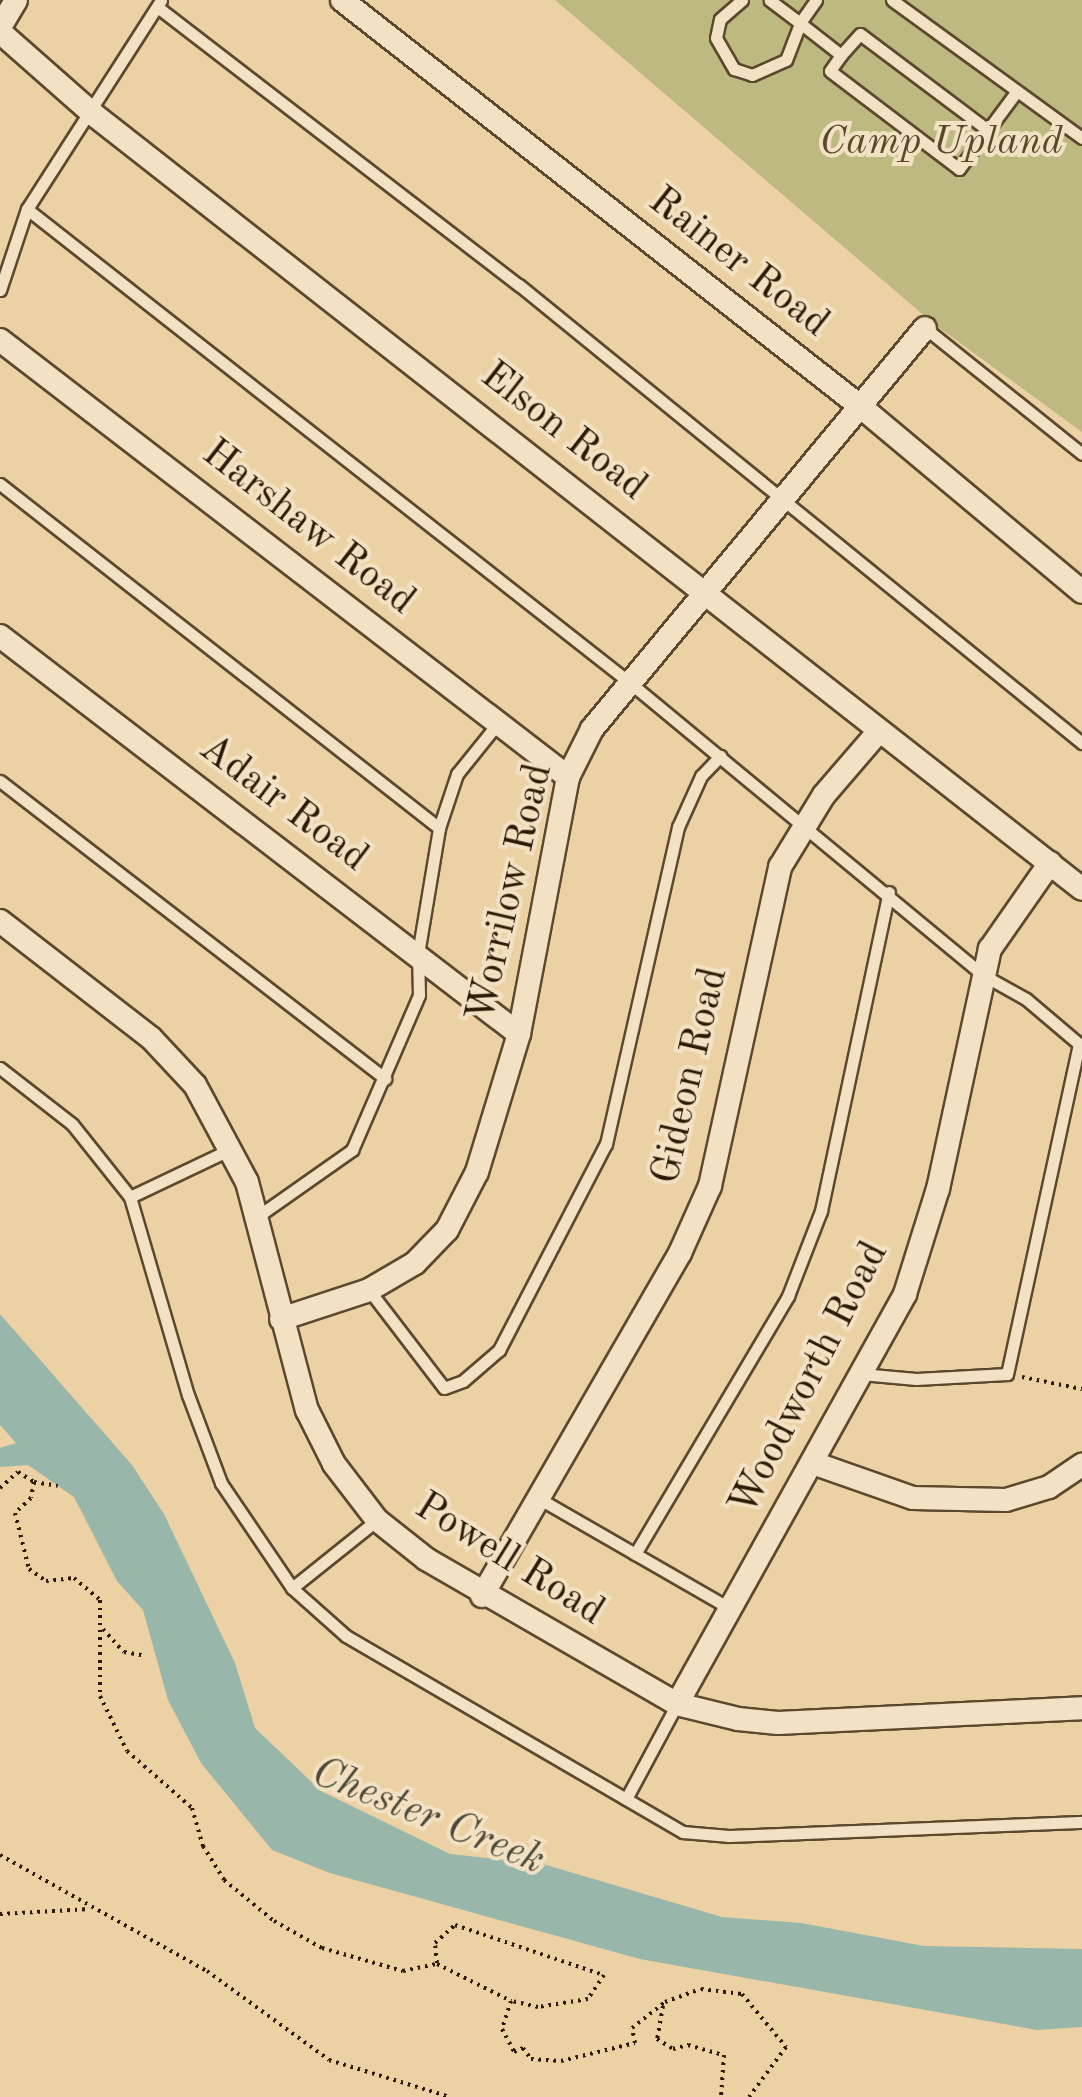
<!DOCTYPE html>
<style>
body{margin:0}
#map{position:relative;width:1082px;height:2097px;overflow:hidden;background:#ebd1a3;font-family:"Old Standard TT",serif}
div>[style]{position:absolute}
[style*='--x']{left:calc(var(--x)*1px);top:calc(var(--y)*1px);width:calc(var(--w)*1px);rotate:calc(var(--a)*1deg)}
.green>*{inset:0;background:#beb980}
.water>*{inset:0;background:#98b7aa}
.path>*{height:4px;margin-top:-2px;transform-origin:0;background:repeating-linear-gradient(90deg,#2d1a04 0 2.5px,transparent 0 7.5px)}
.roads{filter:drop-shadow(2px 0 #5c482c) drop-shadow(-2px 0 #5c482c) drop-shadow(0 2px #5c482c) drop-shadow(0 -2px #5c482c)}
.service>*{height:11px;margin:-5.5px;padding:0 5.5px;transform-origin:5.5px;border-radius:5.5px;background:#f2e1c3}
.minor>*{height:22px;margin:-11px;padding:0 11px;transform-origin:11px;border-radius:11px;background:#f2e1c3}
span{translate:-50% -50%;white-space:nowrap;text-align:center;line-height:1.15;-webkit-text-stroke:8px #f2e1c3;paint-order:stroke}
.park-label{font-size:40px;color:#584a29;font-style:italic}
.street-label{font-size:40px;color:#2d1a04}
.water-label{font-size:42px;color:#4d4936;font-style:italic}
</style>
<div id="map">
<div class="green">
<i style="clip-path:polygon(555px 0,1082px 0,1082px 432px,934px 324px)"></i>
</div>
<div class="water">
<i style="clip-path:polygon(0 1314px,132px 1465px,164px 1514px,235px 1663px,255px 1728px,321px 1791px,450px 1854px,543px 1864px,722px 1917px,801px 1923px,924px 1946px,1082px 1949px,1082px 2027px,1037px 2030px,640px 1959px,330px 1873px,272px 1850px,201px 1763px,168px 1700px,143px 1610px,117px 1581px,74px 1497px,28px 1465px,0 1467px,0 1448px,16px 1443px,0 1425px)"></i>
</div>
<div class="path">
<i style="--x:1022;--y:1377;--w:61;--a:11.3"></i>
<i style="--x:34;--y:1482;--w:24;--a:9"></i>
<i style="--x:0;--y:1488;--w:24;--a:-42"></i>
<i style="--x:18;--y:1472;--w:19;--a:32"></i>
<i style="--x:34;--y:1482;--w:16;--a:101"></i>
<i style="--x:31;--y:1498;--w:22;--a:137"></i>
<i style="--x:15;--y:1513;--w:58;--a:76"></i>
<i style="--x:29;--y:1569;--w:21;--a:35"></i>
<i style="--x:46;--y:1581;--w:28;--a:-6"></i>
<i style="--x:74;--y:1578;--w:34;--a:40"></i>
<i style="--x:100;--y:1600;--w:96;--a:90"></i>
<i style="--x:100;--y:1696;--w:61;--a:63.9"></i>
<i style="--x:127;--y:1751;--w:86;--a:41.2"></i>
<i style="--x:192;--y:1808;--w:40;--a:74"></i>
<i style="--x:203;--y:1846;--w:40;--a:58"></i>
<i style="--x:224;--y:1880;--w:65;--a:39.4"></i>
<i style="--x:274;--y:1921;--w:55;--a:29.4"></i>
<i style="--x:322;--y:1948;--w:84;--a:15.9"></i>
<i style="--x:403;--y:1971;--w:35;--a:-12"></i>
<i style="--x:437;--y:1964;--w:83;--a:26.6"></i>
<i style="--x:511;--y:2001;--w:29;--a:108"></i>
<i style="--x:502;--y:2029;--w:26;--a:62"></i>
<i style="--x:514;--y:2052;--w:10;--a:-24"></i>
<i style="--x:523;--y:2048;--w:14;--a:54"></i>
<i style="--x:531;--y:2059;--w:30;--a:4"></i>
<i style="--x:561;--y:2061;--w:76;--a:-13.7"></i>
<i style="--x:635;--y:2043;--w:15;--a:-101"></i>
<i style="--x:632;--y:2028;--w:42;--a:-38.2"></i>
<i style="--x:665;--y:2002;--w:38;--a:-20"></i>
<i style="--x:701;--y:1989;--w:41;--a:7"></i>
<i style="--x:742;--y:1994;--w:69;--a:50.3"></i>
<i style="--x:786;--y:2047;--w:62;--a:126.5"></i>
<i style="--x:103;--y:1629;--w:31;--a:48"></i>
<i style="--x:124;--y:1652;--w:22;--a:10"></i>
<i style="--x:0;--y:1855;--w:237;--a:29.3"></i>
<i style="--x:207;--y:1971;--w:151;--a:36.1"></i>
<i style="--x:329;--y:2060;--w:127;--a:17"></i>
<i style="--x:0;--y:1914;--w:90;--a:-3.2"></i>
<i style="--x:437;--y:1963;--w:20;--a:-96"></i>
<i style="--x:435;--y:1943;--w:27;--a:-42"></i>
<i style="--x:455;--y:1925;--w:157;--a:18.6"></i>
<i style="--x:604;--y:1975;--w:29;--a:124"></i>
<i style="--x:588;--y:1999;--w:51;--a:170.9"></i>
<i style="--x:538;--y:2007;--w:28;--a:-167"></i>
<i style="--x:663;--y:2006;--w:34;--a:100"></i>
<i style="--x:657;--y:2039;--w:19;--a:32"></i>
<i style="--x:673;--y:2049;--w:16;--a:-15"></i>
<i style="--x:688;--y:2045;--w:37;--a:16"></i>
<i style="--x:724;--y:2055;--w:42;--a:94.1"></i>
</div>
<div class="roads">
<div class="service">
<i style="--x:742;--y:0;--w:29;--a:139"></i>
<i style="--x:720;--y:19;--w:19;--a:102"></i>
<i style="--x:716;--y:38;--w:36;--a:60"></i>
<i style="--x:734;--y:69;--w:19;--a:18"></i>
<i style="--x:752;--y:75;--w:37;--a:-24"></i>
<i style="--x:786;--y:60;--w:40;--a:-69"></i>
<i style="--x:800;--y:23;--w:38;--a:-143"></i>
<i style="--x:816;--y:0;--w:28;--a:125"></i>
<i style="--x:800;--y:23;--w:52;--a:38"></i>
<i style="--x:841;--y:55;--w:19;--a:125"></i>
<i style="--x:830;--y:71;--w:162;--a:37.2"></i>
<i style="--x:959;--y:169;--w:97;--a:-53.4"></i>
<i style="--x:892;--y:0;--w:235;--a:36"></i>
<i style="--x:160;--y:9;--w:453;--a:37.6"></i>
<i style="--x:519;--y:285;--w:726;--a:39.13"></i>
<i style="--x:841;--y:55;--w:28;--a:-48"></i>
<i style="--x:860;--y:34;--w:160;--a:36.9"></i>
<i style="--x:27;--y:209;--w:766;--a:38.16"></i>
<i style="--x:629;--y:682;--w:460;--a:39.6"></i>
<i style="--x:983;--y:975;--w:49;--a:29.2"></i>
<i style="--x:1026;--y:999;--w:70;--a:40.3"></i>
<i style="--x:1079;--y:1044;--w:338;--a:102.3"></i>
<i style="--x:1007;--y:1374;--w:91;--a:176.9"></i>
<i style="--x:916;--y:1379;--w:55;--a:-174.8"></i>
<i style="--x:0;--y:290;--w:85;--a:-71.6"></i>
<i style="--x:27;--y:209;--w:248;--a:-57.3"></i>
<i style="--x:925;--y:328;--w:201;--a:38.7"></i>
<i style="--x:0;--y:484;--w:558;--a:38.08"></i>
<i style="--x:0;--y:781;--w:487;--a:37.7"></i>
<i style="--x:0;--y:1068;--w:91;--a:37.9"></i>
<i style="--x:72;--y:1124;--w:93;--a:51.5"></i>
<i style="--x:130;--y:1197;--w:206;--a:73.7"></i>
<i style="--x:188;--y:1395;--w:94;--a:69.4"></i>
<i style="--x:221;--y:1483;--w:127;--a:55.9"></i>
<i style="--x:292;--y:1588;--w:72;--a:41.6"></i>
<i style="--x:346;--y:1636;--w:390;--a:30.2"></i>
<i style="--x:683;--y:1832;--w:46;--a:5"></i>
<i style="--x:729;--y:1836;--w:353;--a:-2.3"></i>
<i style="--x:130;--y:1197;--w:110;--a:-25.4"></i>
<i style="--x:258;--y:1216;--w:115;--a:-35.1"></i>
<i style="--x:352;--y:1150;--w:169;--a:-66.6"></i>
<i style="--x:419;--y:995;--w:41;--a:-91.4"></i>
<i style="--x:418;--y:954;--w:128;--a:-80.5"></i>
<i style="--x:439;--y:828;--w:57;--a:-71.6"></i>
<i style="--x:457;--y:774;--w:65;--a:-51.2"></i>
<i style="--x:369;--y:1290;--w:123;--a:52.6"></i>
<i style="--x:444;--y:1388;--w:20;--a:-20"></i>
<i style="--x:463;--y:1381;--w:48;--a:-40.7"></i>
<i style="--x:499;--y:1350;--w:232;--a:-62.6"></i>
<i style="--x:606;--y:1144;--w:325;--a:-77.2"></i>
<i style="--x:678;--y:827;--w:56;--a:-65.7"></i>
<i style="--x:701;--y:776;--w:28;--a:-46"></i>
<i style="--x:538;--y:1498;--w:223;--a:29.9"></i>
<i style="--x:635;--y:1554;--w:300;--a:-59.3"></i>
<i style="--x:788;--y:1296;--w:91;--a:-68.8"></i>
<i style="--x:821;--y:1211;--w:326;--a:-78"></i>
<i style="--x:292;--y:1588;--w:109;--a:-38.7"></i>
<i style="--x:626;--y:1799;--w:108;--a:-61.8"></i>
</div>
<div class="minor">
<i style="--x:342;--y:0;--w:660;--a:38.1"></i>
<i style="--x:861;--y:407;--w:288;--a:39.9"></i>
<i style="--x:0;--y:27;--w:31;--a:-59"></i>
<i style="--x:0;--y:32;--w:124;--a:41.4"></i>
<i style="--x:93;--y:114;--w:1256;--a:38.08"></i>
<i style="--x:0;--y:340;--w:717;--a:37.57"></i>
<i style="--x:0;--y:636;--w:654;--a:37.48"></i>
<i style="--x:0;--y:921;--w:191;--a:37.8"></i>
<i style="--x:151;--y:1038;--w:64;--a:46.9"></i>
<i style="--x:195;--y:1085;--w:110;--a:61.8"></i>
<i style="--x:247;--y:1182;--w:236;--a:75.3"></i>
<i style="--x:307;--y:1410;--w:60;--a:63.4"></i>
<i style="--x:334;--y:1464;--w:71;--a:52.5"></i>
<i style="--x:377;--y:1520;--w:63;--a:38.5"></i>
<i style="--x:426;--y:1559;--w:290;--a:30"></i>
<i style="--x:677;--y:1704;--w:63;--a:13.8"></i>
<i style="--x:738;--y:1719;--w:40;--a:5.7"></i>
<i style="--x:778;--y:1723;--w:304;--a:-2.8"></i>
<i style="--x:281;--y:1319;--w:93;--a:-18.2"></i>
<i style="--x:369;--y:1290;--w:53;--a:-30.4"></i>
<i style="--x:415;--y:1263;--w:46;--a:-45.9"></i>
<i style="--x:447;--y:1230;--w:65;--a:-62.7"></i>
<i style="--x:477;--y:1172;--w:144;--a:-73.1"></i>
<i style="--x:519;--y:1034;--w:262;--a:-79.2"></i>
<i style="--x:568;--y:777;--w:54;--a:-63.4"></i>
<i style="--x:592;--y:729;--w:521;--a:-50.29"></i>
<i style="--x:813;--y:1463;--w:106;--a:19.3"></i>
<i style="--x:913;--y:1498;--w:93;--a:1.2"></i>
<i style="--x:1006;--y:1500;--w:45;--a:-16.8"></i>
<i style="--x:1049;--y:1487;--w:40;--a:-34"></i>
<i style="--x:482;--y:1596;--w:396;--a:-60"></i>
<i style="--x:680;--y:1253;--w:73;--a:-65.9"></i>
<i style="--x:710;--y:1186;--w:327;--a:-77.6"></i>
<i style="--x:780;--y:867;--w:84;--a:-58.6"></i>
<i style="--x:824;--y:795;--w:84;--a:-49.3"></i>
<i style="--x:677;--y:1704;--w:469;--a:-60.9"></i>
<i style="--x:905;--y:1294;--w:110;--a:-72.6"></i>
<i style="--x:938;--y:1189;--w:246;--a:-77.8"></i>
<i style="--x:990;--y:949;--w:105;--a:-55.1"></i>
</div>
</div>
<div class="park-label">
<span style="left:941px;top:143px">Camp Upland</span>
</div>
<div class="street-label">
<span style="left:738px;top:263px;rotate:38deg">Rainer Road</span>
<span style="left:563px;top:432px;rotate:38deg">Elson Road</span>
<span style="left:308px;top:528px;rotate:38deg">Harshaw Road</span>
<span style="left:283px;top:804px;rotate:37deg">Adair Road</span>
<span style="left:511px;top:893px;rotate:-77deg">Worrilow Road</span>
<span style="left:691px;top:1076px;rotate:-77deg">Gideon Road</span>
<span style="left:810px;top:1379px;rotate:-63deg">Woodworth Road</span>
<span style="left:509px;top:1560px;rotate:32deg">Powell Road</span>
</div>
<div class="water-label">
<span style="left:428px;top:1817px;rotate:22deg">Chester Creek</span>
</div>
</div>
